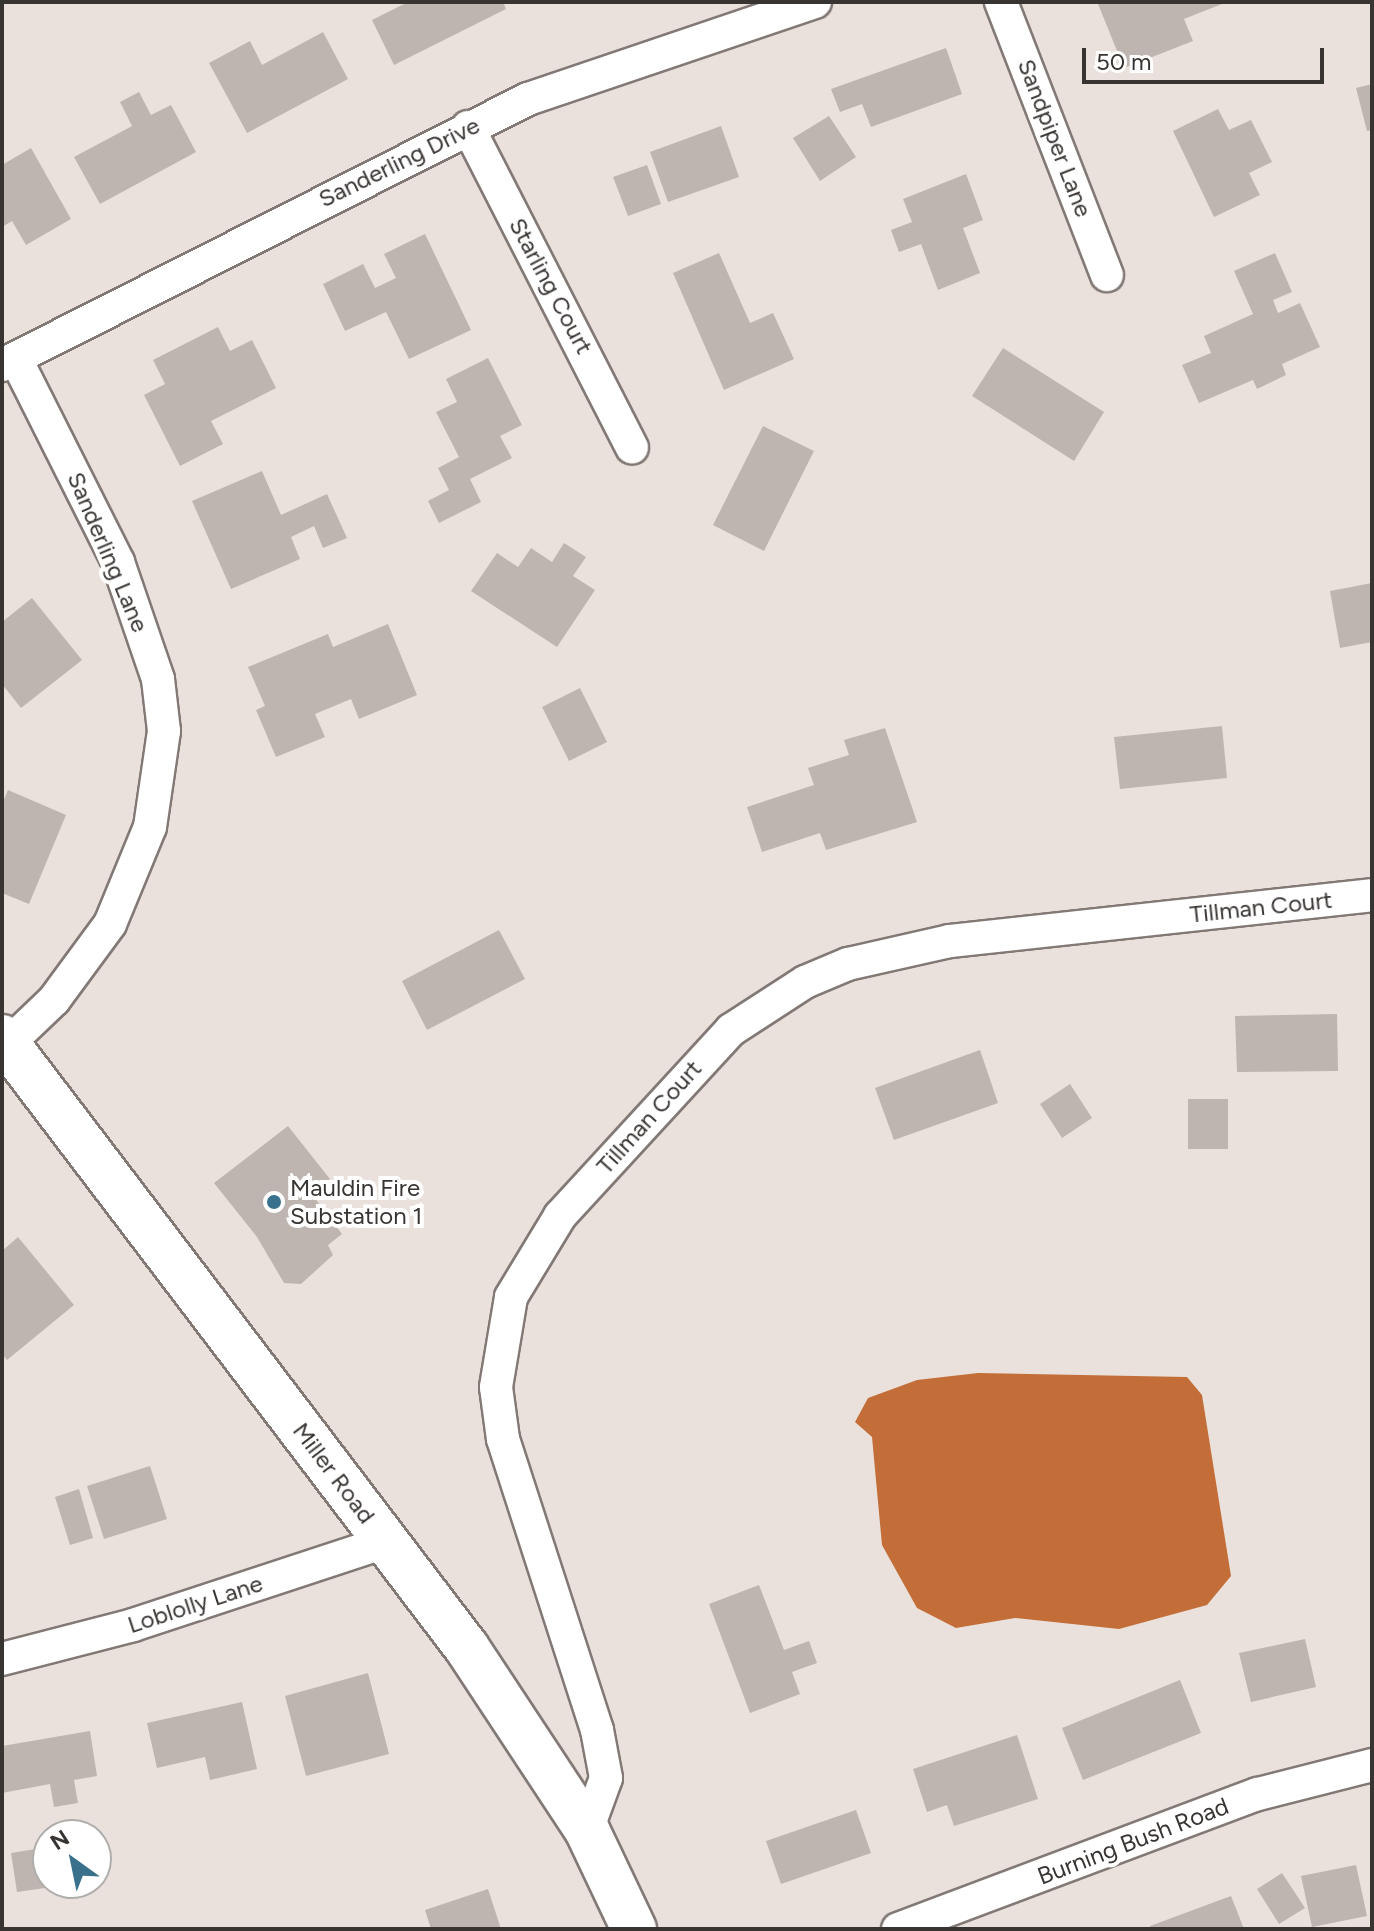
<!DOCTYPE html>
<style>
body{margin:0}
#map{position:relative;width:1374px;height:1931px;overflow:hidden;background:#eae1dc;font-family:Figtree,sans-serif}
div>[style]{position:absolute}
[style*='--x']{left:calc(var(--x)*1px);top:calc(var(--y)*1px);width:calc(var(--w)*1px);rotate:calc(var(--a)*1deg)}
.water>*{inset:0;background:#c36e38}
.building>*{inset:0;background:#beb5b0}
.roads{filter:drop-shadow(2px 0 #827975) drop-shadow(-2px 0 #827975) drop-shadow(0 2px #827975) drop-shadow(0 -2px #827975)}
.street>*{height:32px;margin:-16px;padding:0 16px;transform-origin:16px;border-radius:16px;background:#fff}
.secondary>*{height:44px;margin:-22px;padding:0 22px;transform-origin:22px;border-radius:22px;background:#fff}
.dots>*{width:22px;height:22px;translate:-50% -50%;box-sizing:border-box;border:4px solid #fff;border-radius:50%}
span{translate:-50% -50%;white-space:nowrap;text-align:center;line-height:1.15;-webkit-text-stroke:8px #fff;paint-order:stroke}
.street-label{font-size:24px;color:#383432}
.poi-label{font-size:24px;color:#383432}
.left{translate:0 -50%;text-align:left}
.frame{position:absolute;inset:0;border:4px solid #383432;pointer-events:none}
.north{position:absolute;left:32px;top:1819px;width:80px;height:80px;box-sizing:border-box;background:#fff;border:2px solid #afaead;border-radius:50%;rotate:327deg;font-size:22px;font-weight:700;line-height:32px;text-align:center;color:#383432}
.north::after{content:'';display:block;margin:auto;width:28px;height:36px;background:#39718c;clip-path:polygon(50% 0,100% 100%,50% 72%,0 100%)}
.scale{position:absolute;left:1082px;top:48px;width:242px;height:36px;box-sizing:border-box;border:4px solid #383432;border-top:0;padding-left:10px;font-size:24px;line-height:28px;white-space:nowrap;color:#383432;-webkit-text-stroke:6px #fff;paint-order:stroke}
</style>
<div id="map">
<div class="water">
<i style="clip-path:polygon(978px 1373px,1187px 1377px,1202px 1395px,1231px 1576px,1207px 1605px,1119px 1629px,1015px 1618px,956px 1628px,917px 1608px,882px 1545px,872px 1437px,855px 1422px,868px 1398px,917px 1380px)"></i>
</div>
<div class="building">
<i style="clip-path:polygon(408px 2px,503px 2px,506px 9px,394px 65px,372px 20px)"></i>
<i style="clip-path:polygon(1104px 2px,1227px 2px,1184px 19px,1193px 41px,1124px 68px,1098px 4px)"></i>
<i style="clip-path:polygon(323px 32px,348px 79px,247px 133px,209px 63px,250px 41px,262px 65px)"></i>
<i style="clip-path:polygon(946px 48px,962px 94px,871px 127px,862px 104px,840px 112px,831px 89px)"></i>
<i style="clip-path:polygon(1372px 84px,1372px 130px,1367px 131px,1356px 88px)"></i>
<i style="clip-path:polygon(139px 92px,151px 115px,171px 105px,196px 152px,100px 204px,74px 157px,132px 126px,120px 102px)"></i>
<i style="clip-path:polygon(1218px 109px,1229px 130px,1251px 120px,1272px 162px,1249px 173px,1260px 195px,1214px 217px,1173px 131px)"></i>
<i style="clip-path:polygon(829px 116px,856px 157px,820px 181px,793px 138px)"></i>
<i style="clip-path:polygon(721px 126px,739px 177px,668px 202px,650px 152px)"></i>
<i style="clip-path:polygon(31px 148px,71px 219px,26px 245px,12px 221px,2px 227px,2px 165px)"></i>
<i style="clip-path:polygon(647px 165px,661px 204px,628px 216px,613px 177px)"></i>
<i style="clip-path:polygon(966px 174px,983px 220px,963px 228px,980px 273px,938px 290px,921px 244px,899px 252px,891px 230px,912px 222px,903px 199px)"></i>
<i style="clip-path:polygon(425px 234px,471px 330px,409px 359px,386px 312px,345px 331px,323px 284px,363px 264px,375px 288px,396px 278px,384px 254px)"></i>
<i style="clip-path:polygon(719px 253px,750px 323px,773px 313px,794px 359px,724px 390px,673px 273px)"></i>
<i style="clip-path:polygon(1275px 253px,1292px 292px,1273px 300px,1278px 313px,1300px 303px,1320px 347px,1282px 364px,1286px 375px,1257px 389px,1253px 380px,1199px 403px,1182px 365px,1211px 353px,1204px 336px,1253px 314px,1234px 271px)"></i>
<i style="clip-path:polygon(218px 327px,230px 351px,252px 340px,276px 388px,211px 421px,223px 444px,180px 466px,144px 395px,165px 384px,153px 360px)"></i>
<i style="clip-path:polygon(1003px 348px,1104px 412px,1074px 461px,972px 396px)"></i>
<i style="clip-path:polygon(488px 358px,522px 425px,500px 436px,512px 458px,470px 479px,481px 502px,439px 523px,428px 501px,449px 490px,438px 468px,459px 457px,436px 412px,457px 402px,446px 379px)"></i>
<i style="clip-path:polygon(763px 426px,814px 451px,764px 551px,713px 525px)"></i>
<i style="clip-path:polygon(262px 471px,281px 515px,327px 494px,347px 538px,323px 548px,314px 526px,291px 537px,300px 559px,231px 589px,192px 501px)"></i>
<i style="clip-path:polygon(564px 543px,586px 557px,573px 576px,595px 590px,557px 647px,471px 591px,497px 553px,518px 567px,531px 548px,552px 562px)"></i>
<i style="clip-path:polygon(1372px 583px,1372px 642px,1340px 648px,1330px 591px)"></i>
<i style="clip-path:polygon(32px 598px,82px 660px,21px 708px,2px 684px,2px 622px)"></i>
<i style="clip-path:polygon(388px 624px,417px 695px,359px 719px,351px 699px,315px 714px,325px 737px,276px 757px,256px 710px,265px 706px,248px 667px,328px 634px,333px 647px)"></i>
<i style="clip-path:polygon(580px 688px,607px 742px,569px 761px,542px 707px)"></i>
<i style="clip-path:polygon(1222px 726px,1227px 778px,1120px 789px,1114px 737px)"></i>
<i style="clip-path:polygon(885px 728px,917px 822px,826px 850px,820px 833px,762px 852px,747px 807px,814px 785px,808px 768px,849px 755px,844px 740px)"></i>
<i style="clip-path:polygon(8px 790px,66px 815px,29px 904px,2px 893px,2px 804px)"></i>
<i style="clip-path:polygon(499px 930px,525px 979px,427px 1030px,402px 981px)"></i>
<i style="clip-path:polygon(1337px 1014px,1338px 1071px,1237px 1072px,1235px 1016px)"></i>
<i style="clip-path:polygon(980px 1050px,998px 1103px,894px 1140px,875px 1088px)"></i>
<i style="clip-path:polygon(1070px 1084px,1092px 1118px,1062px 1138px,1040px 1104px)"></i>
<i style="clip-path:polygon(1188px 1099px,1228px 1099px,1228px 1149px,1188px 1149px)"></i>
<i style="clip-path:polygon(288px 1126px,330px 1179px,311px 1193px,342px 1234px,328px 1245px,333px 1255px,301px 1284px,284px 1283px,257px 1237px,214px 1183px)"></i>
<i style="clip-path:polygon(18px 1237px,74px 1305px,7px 1360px,2px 1354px,2px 1251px)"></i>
<i style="clip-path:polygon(150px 1466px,167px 1519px,104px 1539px,87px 1486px)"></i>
<i style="clip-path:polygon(79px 1489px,93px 1538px,70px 1545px,55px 1497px)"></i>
<i style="clip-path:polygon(759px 1585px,784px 1650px,809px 1641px,817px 1663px,792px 1672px,800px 1694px,750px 1713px,709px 1604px)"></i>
<i style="clip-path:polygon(1305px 1639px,1316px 1687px,1251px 1702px,1239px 1653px)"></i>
<i style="clip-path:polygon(368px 1673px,389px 1754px,306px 1776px,285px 1696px)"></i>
<i style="clip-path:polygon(1180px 1680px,1201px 1733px,1083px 1780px,1062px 1728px)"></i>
<i style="clip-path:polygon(242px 1702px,257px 1769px,210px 1780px,205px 1757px,157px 1768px,147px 1723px)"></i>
<i style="clip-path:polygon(90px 1731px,97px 1776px,74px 1780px,78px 1803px,54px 1807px,50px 1784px,2px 1793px,2px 1746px)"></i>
<i style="clip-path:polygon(1017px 1735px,1038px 1799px,954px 1826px,947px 1805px,927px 1812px,913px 1769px)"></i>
<i style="clip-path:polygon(856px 1810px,871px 1853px,781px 1884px,766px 1841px)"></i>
<i style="clip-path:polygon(48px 1847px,48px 1883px,66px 1885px,17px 1892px,11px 1853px)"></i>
<i style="clip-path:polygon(1356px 1865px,1367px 1916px,1312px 1927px,1301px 1876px)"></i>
<i style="clip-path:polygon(1282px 1873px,1305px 1908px,1279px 1924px,1257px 1889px)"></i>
<i style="clip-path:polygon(488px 1889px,501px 1929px,431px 1929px,425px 1910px)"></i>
<i style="clip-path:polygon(1231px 1896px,1244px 1929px,1151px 1929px,1150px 1926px)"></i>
</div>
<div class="roads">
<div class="street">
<i style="--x:1001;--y:2;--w:293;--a:68.8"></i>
<i style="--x:468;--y:127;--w:360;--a:62.9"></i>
<i style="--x:2;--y:365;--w:589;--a:-26.83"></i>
<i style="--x:528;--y:99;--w:303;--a:-18.7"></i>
<i style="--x:8;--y:1044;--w:64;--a:-43.7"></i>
<i style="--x:54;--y:1000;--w:94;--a:-53.6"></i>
<i style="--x:110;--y:924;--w:105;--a:-67.6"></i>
<i style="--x:150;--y:827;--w:97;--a:-81.7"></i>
<i style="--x:164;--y:731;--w:52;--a:-96.6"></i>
<i style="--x:158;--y:679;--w:124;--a:-108.9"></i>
<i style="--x:118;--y:562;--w:227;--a:-116.7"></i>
<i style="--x:2;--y:1659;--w:135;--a:-14.5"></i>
<i style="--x:133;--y:1625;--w:266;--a:-18.2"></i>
<i style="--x:587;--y:1830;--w:55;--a:-69.9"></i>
<i style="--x:606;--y:1778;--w:49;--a:-100.6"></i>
<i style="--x:597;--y:1730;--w:306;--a:-107.9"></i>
<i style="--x:503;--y:1439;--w:52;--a:-97.7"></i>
<i style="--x:496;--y:1387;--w:91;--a:-80.5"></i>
<i style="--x:511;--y:1297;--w:95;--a:-58.8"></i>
<i style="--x:560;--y:1216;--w:253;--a:-47.4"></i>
<i style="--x:731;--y:1030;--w:88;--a:-33"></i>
<i style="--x:805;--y:982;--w:47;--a:-22.7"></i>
<i style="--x:848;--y:964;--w:105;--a:-12.7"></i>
<i style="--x:950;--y:941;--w:424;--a:-6.2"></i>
<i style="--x:898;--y:1929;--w:384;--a:-20.6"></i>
<i style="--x:1258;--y:1794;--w:118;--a:-14.3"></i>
</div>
<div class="secondary">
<i style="--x:2;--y:1037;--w:768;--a:52.73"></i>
<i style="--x:467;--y:1648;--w:218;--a:56.6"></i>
<i style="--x:587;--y:1830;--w:110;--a:64.6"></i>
</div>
</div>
<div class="dots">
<i style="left:274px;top:1202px;background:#39718c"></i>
</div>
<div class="street-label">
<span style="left:1055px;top:138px;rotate:69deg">Sandpiper Lane</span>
<span style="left:399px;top:162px;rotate:-26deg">Sanderling Drive</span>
<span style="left:551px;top:286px;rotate:62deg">Starling Court</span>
<span style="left:108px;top:552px;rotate:67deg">Sanderling Lane</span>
<span style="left:1261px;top:907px;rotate:-6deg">Tillman Court</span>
<span style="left:649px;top:1117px;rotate:-48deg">Tillman Court</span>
<span style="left:334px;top:1473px;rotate:53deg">Miller Road</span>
<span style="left:195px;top:1604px;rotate:-18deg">Loblolly Lane</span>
<span style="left:1133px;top:1841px;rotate:-21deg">Burning Bush Road</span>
</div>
<div class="poi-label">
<span class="left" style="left:290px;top:1202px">Mauldin Fire<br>Substation 1</span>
</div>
<div class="frame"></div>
<div class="north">N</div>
<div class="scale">50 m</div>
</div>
